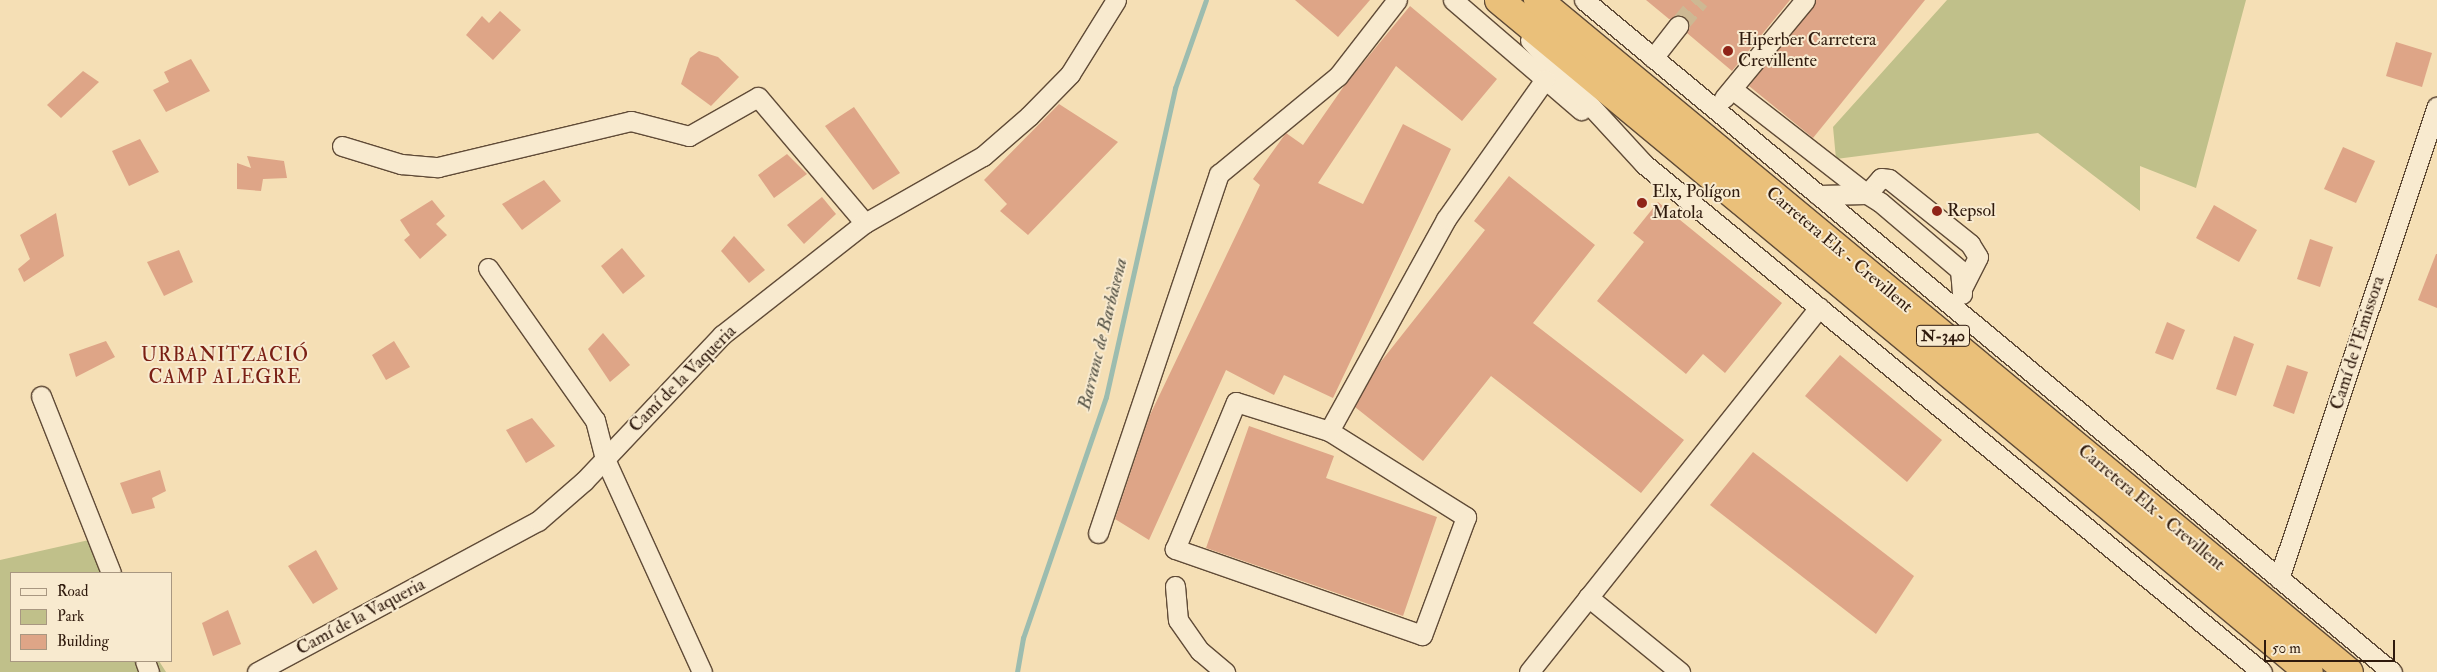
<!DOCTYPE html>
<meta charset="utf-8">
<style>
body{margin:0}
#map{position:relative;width:2437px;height:672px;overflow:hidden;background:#f5dfb5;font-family:"IM FELL Double Pica",serif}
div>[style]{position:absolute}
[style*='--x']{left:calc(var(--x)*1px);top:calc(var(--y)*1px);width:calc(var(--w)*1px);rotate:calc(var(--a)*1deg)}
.green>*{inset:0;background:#c0c08a}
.stream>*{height:5px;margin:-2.5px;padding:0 2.5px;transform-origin:2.5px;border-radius:2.5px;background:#9cbcaf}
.building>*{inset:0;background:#dea587}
.minor-tunnel>*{height:19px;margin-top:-9.5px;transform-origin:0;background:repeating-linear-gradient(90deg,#cdb893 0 19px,transparent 0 28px)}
.roads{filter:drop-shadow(1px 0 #604b37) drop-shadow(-1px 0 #604b37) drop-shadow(0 1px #604b37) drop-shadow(0 -1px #604b37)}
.minor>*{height:19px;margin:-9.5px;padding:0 9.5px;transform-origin:9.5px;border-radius:9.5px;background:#f8eacf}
.highway>*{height:28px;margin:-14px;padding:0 14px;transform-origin:14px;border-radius:14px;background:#eac07a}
.dots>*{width:14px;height:14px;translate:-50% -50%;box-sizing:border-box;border:2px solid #f8eacf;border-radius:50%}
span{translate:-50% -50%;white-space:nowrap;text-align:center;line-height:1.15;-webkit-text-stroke:4px #f8eacf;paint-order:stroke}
.shield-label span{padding:1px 4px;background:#f8eacf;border:1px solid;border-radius:4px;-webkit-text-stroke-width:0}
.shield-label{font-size:16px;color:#2f1a0d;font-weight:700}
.poi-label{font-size:18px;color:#2f1a0d}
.left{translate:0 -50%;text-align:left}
.street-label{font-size:18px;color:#2f1a0d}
.water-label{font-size:19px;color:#555346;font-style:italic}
.neighbourhood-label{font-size:19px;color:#7a1f14;letter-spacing:1px}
.legend{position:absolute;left:10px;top:572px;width:162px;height:90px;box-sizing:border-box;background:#f8eacf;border:1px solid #a89781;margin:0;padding:6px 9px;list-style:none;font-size:15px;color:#2f1a0d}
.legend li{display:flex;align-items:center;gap:10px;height:25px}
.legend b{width:25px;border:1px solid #a89781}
.scale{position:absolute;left:2264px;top:640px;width:131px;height:22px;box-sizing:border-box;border:2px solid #2f1a0d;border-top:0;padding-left:6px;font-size:15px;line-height:18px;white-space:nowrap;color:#2f1a0d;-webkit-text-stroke:4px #f8eacf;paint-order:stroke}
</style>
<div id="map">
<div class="green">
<i style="clip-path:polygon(1947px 0,2246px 0,2196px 188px,2140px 166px,2140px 211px,2038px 133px,1836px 159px,1833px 127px)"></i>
<i style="clip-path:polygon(89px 540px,108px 573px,11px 573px,11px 661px,159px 661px,166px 672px,0 672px,0 560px)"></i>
</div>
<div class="stream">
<i style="--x:1017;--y:672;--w:35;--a:-80"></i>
<i style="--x:1023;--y:638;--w:255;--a:-71"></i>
<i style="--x:1106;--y:397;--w:317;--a:-77.4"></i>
<i style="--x:1175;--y:88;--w:93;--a:-70.6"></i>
</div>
<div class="building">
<i style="clip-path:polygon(1295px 0,1370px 0,1338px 37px)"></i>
<i style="clip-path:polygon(1646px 0,1790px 0,1732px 71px,1687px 33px,1685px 17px,1669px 19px)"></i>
<i style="clip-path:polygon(1816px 0,1925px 0,1813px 138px,1749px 86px)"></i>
<i style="clip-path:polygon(1410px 6px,1497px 79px,1462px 121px,1396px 66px,1318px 183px,1363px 204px,1403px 124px,1451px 149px,1333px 398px,1284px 375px,1274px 395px,1226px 370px,1149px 540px,1115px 519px,1149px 417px,1260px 185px,1253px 179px,1286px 133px,1303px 145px,1344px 86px)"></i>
<i style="clip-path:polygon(500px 11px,521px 30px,493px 60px,466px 35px,482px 16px,489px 23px)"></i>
<i style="clip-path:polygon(2396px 42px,2432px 53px,2422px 87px,2386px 76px)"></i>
<i style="clip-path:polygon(699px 51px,718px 57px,739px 77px,711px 106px,681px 84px,690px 58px)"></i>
<i style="clip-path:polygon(191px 59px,210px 91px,166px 112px,153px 90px,169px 82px,164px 72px)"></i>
<i style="clip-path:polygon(83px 71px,99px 82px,61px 118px,47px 105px)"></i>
<i style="clip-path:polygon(1059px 104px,1118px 142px,1028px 235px,1000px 211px,1007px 204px,984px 180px)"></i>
<i style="clip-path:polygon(854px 107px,900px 173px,873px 190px,825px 126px)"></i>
<i style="clip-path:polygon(140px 139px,159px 172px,129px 186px,112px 151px)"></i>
<i style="clip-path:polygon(2343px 147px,2375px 161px,2356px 203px,2324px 189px)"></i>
<i style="clip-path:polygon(787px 154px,807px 174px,774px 198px,758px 175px)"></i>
<i style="clip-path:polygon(247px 156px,284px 161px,287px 178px,263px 179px,261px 191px,237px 189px,237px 163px,251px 168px)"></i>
<i style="clip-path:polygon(1509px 176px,1595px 245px,1533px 323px,1684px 440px,1641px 493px,1491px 376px,1423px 461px,1355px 407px,1379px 364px,1485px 230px,1474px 221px)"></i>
<i style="clip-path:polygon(544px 180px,561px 201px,522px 230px,502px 204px)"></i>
<i style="clip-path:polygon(822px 197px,836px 214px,804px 244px,787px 225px)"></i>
<i style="clip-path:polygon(432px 200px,445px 216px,436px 224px,447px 235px,420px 259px,404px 240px,410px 235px,400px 220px)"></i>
<i style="clip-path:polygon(1658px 202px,1782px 303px,1725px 373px,1703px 354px,1686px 374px,1597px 301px,1644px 242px,1633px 233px)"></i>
<i style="clip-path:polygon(2214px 205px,2257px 230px,2239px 262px,2196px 238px)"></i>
<i style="clip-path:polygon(56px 213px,64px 256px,24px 282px,18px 269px,30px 259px,20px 235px)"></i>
<i style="clip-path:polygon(734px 236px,765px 270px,749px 283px,721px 251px)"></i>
<i style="clip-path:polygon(2310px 239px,2333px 247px,2320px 287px,2297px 279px)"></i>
<i style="clip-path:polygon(622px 248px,645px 276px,623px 294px,601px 266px)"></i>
<i style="clip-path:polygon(179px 250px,193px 282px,164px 296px,147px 262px)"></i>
<i style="clip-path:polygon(2436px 254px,2437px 254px,2437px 308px,2418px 300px)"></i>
<i style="clip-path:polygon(2167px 322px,2185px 330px,2173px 360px,2155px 353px)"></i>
<i style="clip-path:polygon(603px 333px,630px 365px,610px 382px,588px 349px)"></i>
<i style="clip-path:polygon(2234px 336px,2254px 344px,2236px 396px,2216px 389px)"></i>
<i style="clip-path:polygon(106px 341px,115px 357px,76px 377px,69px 354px)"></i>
<i style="clip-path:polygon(394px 341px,410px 367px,386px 380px,372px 355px)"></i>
<i style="clip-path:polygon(1840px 355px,1942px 440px,1907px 482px,1805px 396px)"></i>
<i style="clip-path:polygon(2287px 365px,2308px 372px,2294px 414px,2273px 406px)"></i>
<i style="clip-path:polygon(532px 418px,555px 446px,526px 463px,506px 430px)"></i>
<i style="clip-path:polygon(1249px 426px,1334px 456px,1326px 478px,1437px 517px,1403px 616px,1206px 548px)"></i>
<i style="clip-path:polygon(1753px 452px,1914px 576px,1876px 634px,1710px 505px)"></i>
<i style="clip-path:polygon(160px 470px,166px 491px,152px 498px,155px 508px,132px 514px,120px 483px)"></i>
<i style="clip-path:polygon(316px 550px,338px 589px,313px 604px,288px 566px)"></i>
<i style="clip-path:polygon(228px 610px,241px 644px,213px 656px,202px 623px)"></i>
</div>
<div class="minor-tunnel">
<i style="--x:1678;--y:26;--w:34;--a:-50"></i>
</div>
<div class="roads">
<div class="minor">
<i style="--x:1453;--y:0;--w:169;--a:40.7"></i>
<i style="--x:1584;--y:0;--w:1051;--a:39.75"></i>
<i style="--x:1530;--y:40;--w:168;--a:47.4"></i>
<i style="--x:1644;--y:164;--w:800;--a:39.42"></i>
<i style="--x:1653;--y:58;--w:41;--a:-52"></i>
<i style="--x:1732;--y:89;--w:171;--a:37.9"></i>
<i style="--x:1867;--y:194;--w:21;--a:-49"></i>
<i style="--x:1881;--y:178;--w:8;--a:7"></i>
<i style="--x:1889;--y:179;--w:104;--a:38.7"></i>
<i style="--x:1970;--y:244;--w:15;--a:58"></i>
<i style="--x:1978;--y:257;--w:35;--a:117"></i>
<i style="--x:1724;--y:98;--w:127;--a:-50.4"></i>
<i style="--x:342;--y:146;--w:62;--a:17"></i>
<i style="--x:401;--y:164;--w:37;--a:5"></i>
<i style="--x:438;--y:167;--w:198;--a:-13.4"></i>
<i style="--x:631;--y:121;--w:60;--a:14.5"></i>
<i style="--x:689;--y:136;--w:79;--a:-29.5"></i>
<i style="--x:758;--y:97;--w:165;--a:49.7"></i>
<i style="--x:1818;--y:195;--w:49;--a:-1.2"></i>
<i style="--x:1867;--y:194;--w:15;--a:32"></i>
<i style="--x:1880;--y:202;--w:105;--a:40.4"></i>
<i style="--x:1960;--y:270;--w:24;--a:85"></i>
<i style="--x:488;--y:268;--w:186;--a:54.9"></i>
<i style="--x:595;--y:420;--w:40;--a:75.6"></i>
<i style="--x:605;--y:459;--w:234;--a:65.5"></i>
<i style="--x:41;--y:396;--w:190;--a:68.4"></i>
<i style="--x:1329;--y:431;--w:162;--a:32.1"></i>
<i style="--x:1466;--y:517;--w:126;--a:110.4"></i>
<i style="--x:1422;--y:635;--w:262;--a:-160.8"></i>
<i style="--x:1175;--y:549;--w:159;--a:-67.5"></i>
<i style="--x:1236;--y:402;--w:97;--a:17.3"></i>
<i style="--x:1329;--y:431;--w:242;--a:-61.1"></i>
<i style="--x:1446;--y:219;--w:171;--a:-54.7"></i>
<i style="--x:1098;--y:533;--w:379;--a:-71.4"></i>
<i style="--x:1219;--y:174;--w:154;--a:-39.5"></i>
<i style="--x:1338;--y:76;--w:96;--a:-52.2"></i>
<i style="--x:2279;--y:578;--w:497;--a:-71.5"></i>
<i style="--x:1175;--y:586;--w:34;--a:85"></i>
<i style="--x:1178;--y:620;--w:38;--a:55"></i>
<i style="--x:1200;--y:651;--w:33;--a:40"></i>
<i style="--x:1588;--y:597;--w:119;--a:39.2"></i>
<i style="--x:145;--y:661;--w:12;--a:70"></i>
<i style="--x:257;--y:672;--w:319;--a:-28.3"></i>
<i style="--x:538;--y:521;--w:61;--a:-41"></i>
<i style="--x:584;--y:481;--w:201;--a:-46.6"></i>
<i style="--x:722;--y:335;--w:182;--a:-38.1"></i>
<i style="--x:865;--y:223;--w:136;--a:-29.6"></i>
<i style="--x:983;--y:156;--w:61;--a:-41"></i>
<i style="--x:1029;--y:116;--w:59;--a:-45.7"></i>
<i style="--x:1070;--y:74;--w:87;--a:-58.1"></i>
<i style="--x:1529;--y:672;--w:466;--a:-51.5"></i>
</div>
<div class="highway">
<i style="--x:1499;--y:0;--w:1052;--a:39.68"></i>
<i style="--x:1538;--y:0;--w:1053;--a:39.65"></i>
</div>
</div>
<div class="dots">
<i style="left:1728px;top:51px;background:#8f2418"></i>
<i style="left:1642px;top:203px;background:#8f2418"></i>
<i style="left:1937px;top:211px;background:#8f2418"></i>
</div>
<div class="shield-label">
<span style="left:1943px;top:336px">N-340</span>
</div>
<div class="poi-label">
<span class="left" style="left:1738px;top:51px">Hiperber Carretera<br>Crevillente</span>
<span class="left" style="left:1652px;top:203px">Elx, Polígon<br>Matola</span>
<span class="left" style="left:1947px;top:211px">Repsol</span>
</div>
<div class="street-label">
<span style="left:1839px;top:250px;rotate:40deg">Carretera Elx - Crevillent</span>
<span style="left:2358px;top:343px;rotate:-72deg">Camí de l'Emissora</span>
<span style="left:683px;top:379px;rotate:-45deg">Camí de la Vaqueria</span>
<span style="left:2151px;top:508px;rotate:40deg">Carretera Elx - Crevillent</span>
<span style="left:361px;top:617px;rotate:-28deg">Camí de la Vaqueria</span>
</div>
<div class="water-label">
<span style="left:1103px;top:334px;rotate:-76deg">Barranc de Barbàsena</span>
</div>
<div class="neighbourhood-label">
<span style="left:225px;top:367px">URBANITZACIÓ<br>CAMP ALEGRE</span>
</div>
<ul class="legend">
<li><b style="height:6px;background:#f8eacf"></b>Road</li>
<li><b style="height:14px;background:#c0c08a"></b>Park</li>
<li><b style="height:14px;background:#dea587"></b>Building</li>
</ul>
<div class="scale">50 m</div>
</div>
